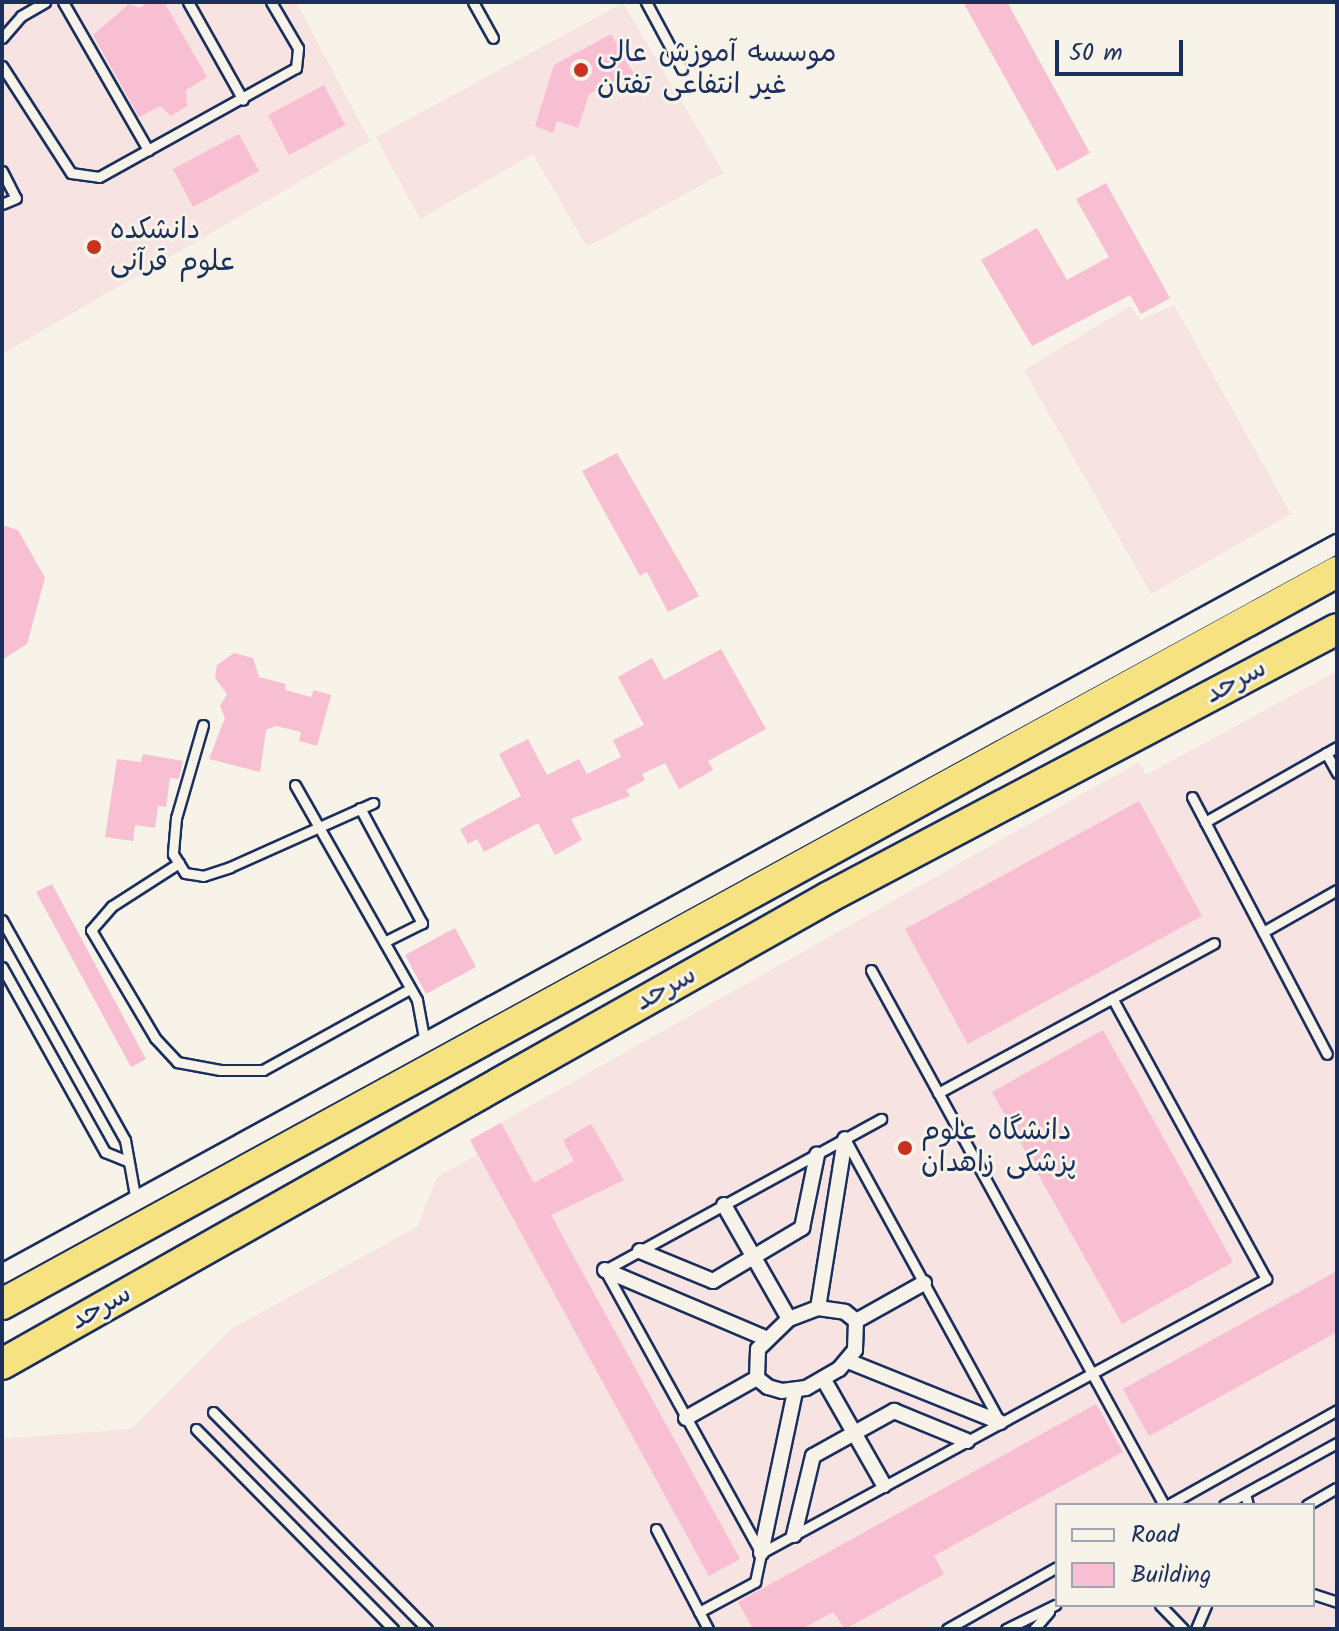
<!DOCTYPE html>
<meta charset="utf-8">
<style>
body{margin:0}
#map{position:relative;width:1339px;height:1631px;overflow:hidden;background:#f7f3e8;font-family:Kalam,"Playpen Sans Arabic",sans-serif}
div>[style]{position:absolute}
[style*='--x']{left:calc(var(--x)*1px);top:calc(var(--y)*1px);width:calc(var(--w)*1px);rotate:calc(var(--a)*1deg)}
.built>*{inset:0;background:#f7e3e2}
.building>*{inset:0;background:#f8bfd3}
.roads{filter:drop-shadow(2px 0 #1b2f5e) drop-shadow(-2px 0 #1b2f5e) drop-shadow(0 2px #1b2f5e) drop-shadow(0 -2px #1b2f5e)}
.service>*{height:9px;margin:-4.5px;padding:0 4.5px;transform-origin:4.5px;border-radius:4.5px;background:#f7f3e8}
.pedestrian>*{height:14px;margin:-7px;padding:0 7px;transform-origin:7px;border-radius:7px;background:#f7f3e8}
.minor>*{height:18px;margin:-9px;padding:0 9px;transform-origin:9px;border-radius:9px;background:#f7f3e8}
.trunk>*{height:30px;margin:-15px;padding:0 15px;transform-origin:15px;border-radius:15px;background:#f7e281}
.dots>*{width:22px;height:22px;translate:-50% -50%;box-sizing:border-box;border:4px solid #f7f3e8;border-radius:50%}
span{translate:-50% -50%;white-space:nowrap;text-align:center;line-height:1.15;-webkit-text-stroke:6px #f7f3e8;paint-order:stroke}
.poi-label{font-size:28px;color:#1b2f5e}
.left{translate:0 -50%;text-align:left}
.street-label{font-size:28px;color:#1b2f5e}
.frame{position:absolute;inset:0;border:4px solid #1b2f5e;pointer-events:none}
.legend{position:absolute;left:1055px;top:1503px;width:260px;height:104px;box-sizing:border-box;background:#f7f3e8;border:2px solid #9fa5b1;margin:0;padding:10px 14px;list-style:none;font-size:24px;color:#1b2f5e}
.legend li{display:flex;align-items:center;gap:16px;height:40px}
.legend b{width:40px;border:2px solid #9fa5b1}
.scale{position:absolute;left:1055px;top:40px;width:128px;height:36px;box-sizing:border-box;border:4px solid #1b2f5e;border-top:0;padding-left:10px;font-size:24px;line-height:28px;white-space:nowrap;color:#1b2f5e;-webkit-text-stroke:6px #f7f3e8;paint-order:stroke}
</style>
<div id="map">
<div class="built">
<i style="clip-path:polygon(2px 2px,296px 2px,370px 141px,2px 354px)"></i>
<i style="clip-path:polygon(623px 3px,724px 173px,587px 247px,533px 154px,420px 219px,376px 137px)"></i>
<i style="clip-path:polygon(1174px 305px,1291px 514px,1151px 594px,1024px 370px,1130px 306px,1141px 320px)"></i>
<i style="clip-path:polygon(evenodd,1337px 671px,1337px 1629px,2px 1629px,2px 1439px,131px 1429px,231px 1329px,417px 1227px,437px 1177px,477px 1155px,470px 1140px,1139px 762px,1146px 775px,1337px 671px,1057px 1505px,1313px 1505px,1313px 1605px,1057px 1605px,1057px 1505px)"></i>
</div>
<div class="building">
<i style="clip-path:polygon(150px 2px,164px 2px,207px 77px,186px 90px,187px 106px,171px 116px,160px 106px,139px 117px,93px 35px,129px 4px,139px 8px)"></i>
<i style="clip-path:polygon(963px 2px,1007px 2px,1090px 153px,1057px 171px)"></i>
<i style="clip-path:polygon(611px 34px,642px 88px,629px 96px,621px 82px,613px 86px,611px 82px,589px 94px,578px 128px,557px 121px,553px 133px,535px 126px,554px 65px)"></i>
<i style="clip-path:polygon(324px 85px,345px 125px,289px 155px,268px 115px)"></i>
<i style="clip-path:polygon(239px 134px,259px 171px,193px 207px,173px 169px)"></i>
<i style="clip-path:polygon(1106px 183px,1170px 298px,1141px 314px,1130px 295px,1032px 346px,981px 260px,1037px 228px,1067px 280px,1109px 257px,1076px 199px)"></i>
<i style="clip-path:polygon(617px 453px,699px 596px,668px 612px,647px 572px,640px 576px,582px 471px)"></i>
<i style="clip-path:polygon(2px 525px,18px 530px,45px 578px,27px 644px,2px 660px)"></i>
<i style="clip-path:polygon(721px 649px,766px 729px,708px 761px,713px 770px,679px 789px,665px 763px,642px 774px,645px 780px,626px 790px,630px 796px,571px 819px,582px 840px,555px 855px,538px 823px,484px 852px,477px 839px,468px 844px,460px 829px,521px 796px,499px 754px,528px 739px,547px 775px,579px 759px,587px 774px,621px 757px,613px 740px,644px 725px,618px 677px,652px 658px,664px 680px)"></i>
<i style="clip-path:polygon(234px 653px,253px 658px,259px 677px,286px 684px,285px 690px,311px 697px,314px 690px,331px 695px,317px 746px,299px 741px,301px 732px,276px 726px,266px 730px,260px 772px,209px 759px,225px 718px,220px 706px,227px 694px,215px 678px,217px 665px)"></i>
<i style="clip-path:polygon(143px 754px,183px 761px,179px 779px,170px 778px,166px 807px,158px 806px,155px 828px,135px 825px,133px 841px,105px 837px,117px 759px,141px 762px)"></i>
<i style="clip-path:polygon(1139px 801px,1202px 916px,968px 1044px,905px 929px)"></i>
<i style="clip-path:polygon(52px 884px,146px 1059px,131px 1067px,36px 892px)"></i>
<i style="clip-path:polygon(455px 928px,476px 967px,426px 994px,405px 955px)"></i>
<i style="clip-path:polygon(1103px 1030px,1233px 1262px,1122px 1324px,992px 1092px)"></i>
<i style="clip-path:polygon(501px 1123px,534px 1183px,574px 1161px,563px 1140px,591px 1124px,624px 1180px,551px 1215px,740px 1559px,709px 1576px,470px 1140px)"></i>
<i style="clip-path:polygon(1337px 1271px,1337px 1332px,1149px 1436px,1123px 1389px)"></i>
<i style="clip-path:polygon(1096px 1404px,1123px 1452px,934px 1556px,944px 1574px,845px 1629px,833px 1612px,802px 1629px,753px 1629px,738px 1602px)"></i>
</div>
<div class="roads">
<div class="service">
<i style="--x:63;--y:2;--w:171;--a:60.1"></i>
<i style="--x:188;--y:2;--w:112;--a:60.7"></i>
<i style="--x:473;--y:2;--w:41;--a:60.9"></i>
<i style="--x:646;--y:2;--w:76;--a:61.8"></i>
<i style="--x:2;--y:38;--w:29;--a:-49"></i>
<i style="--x:21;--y:16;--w:28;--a:-30"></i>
<i style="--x:2;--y:66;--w:127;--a:57.2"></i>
<i style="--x:71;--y:173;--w:28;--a:8"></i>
<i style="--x:99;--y:177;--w:225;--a:-29"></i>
<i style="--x:296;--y:68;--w:20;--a:-84"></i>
<i style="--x:298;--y:48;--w:53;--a:-120.4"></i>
<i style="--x:2;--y:171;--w:30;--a:63"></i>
<i style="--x:16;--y:198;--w:15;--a:157"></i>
<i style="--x:203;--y:725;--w:97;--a:106.2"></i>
<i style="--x:176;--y:818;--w:36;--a:95"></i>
<i style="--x:173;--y:854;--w:22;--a:58"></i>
<i style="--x:185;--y:873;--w:18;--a:9"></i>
<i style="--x:203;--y:876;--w:28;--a:-18"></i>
<i style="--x:230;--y:867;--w:157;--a:-24.1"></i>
<i style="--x:1326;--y:753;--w:23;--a:61"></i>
<i style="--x:295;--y:785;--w:247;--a:60.4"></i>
<i style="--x:417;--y:1000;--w:44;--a:79.5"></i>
<i style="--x:1192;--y:797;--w:290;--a:62.3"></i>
<i style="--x:360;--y:808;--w:131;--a:61.7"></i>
<i style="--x:422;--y:923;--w:42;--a:153.4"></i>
<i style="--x:1205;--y:822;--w:152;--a:-29.6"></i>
<i style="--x:179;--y:863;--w:80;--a:147.3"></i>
<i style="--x:112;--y:906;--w:32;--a:131"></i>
<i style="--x:91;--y:930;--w:126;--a:59.3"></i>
<i style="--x:155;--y:1038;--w:33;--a:47"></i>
<i style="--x:177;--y:1062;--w:44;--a:10.5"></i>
<i style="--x:220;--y:1070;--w:43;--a:0"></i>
<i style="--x:263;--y:1070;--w:168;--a:-28.9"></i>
<i style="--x:2;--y:920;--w:252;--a:60.8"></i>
<i style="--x:125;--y:1140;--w:62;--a:79.8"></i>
<i style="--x:1263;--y:932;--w:85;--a:-29.6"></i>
<i style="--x:2;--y:967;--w:212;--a:60.9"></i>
<i style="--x:105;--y:1152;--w:24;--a:22"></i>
<i style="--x:871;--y:970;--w:610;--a:61.29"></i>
<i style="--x:938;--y:1093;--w:314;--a:-28.5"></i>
<i style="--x:845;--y:1139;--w:320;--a:61.3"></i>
<i style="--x:213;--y:1412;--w:305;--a:45.4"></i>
<i style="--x:196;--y:1429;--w:281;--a:45.4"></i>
<i style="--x:1245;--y:1494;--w:11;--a:75"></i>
<i style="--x:1168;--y:1505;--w:194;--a:-29.3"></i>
<i style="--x:1224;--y:1505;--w:129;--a:-28.8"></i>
<i style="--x:1307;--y:1505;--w:34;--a:-30"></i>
<i style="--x:656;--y:1529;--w:113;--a:62.5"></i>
<i style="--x:761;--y:1553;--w:575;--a:-28.48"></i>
<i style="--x:1266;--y:1279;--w:320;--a:-118.7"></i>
<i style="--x:1313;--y:1594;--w:25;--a:18"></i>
<i style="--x:1160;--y:1605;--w:33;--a:46"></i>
<i style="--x:699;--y:1612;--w:64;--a:-28.2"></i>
<i style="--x:755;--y:1582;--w:30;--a:-78"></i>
<i style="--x:761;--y:1553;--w:323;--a:-118.9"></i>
<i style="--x:605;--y:1270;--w:315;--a:-28.7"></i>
<i style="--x:947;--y:1629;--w:126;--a:-29.4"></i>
<i style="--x:1006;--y:1629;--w:55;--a:-26.1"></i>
<i style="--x:1034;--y:1629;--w:23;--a:-49"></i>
<i style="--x:1196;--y:1629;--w:26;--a:-67"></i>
</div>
<div class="pedestrian">
<i style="--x:724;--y:1205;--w:131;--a:60.3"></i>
<i style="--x:640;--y:1251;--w:79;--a:22.3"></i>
<i style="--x:713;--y:1281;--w:104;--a:-30.8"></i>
<i style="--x:802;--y:1228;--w:75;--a:-78.4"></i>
<i style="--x:605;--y:1270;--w:174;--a:23"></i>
<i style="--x:818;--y:1308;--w:27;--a:8"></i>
<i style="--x:845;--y:1312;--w:14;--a:39"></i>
<i style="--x:856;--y:1321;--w:29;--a:92"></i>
<i style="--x:855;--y:1350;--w:25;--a:130"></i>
<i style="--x:839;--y:1369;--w:38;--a:150"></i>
<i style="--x:806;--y:1388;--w:24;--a:173"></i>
<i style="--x:782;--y:1391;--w:15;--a:-164"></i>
<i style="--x:768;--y:1387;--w:14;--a:-141"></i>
<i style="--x:757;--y:1378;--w:29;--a:-88"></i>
<i style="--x:758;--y:1349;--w:43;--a:-44.1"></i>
<i style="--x:789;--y:1319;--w:31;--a:-21"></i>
<i style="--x:818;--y:1308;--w:171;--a:-80.9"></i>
<i style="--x:856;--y:1321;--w:78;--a:-29.2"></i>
<i style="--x:848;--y:1361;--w:164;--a:21.9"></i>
<i style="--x:824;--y:1380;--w:121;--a:60.3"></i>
<i style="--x:686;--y:1418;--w:81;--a:-29.4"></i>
<i style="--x:794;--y:1535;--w:81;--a:-76.5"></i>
<i style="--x:813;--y:1456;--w:93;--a:-29.1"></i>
<i style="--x:894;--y:1411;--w:79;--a:22.3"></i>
<i style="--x:761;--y:1553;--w:166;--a:-78.1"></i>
</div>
<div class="minor">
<i style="--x:2;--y:1274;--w:1522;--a:-28.67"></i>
</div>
<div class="trunk">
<i style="--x:2;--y:1304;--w:1523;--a:-28.74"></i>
<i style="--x:2;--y:1364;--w:950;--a:-29.45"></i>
<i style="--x:829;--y:897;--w:574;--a:-27.81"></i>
</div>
</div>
<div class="dots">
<i style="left:581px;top:70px;background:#c8321e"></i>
<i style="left:94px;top:247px;background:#c8321e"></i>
<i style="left:905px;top:1148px;background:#c8321e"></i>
</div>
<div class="poi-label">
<span class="left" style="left:597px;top:70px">موسسه آموزش عالی<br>غیر انتفاعی تفتان</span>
<span class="left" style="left:110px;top:247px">دانشکده<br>علوم قرآنی</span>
<span class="left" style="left:921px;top:1148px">دانشگاه علوم<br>پزشکی زاهدان</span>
</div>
<div class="street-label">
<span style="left:1236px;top:682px;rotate:-28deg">سرحد</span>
<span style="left:666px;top:989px;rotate:-29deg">سرحد</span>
<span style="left:101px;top:1308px;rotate:-29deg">سرحد</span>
</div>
<div class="frame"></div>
<ul class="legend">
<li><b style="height:10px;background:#f7f3e8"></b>Road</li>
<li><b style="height:22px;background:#f8bfd3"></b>Building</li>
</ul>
<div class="scale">50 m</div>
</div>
